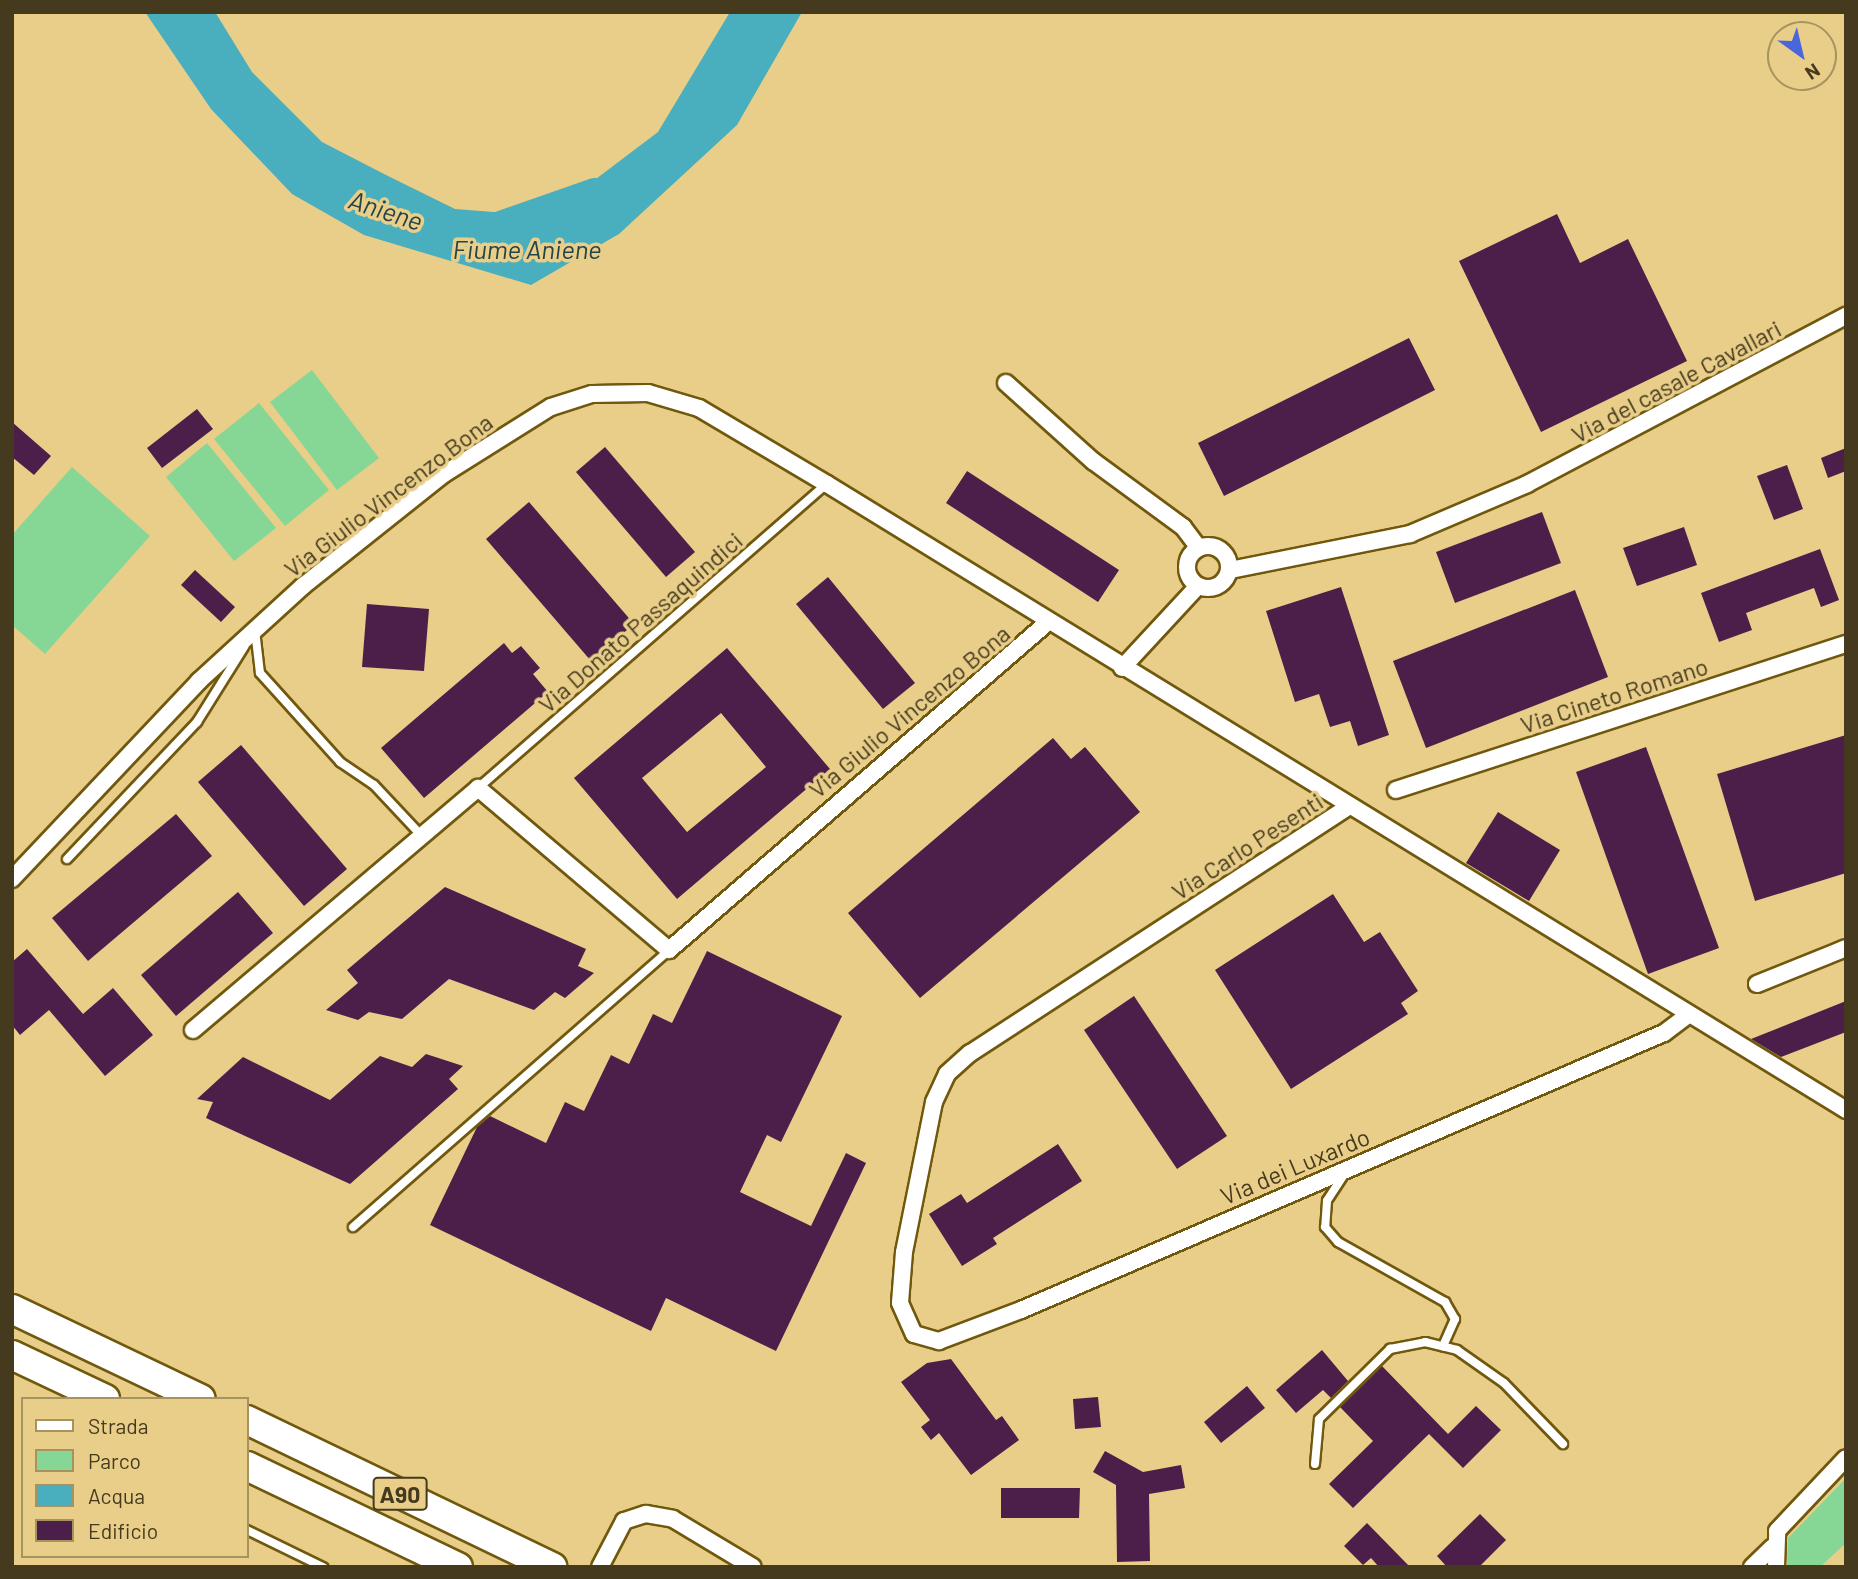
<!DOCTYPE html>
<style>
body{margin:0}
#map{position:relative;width:1858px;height:1579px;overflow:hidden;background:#e9ce8a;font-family:Barlow,sans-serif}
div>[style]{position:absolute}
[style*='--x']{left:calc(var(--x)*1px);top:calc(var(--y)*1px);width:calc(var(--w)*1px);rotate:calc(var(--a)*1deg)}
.green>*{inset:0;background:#86d795}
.water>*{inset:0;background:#49aebd}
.river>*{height:33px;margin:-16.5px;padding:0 16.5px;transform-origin:16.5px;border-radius:16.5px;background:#49aebd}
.building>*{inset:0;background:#4c1f4a}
.roads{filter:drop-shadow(2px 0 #70580d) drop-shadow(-2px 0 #70580d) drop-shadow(0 2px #70580d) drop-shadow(0 -2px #70580d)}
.lane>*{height:8px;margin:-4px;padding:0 4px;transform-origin:4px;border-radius:4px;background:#fff}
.street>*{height:16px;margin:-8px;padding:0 8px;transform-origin:8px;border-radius:8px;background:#fff}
.street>.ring{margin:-8px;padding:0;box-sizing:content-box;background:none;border:16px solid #fff;border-radius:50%}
.highway>*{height:28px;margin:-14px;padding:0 14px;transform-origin:14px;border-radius:14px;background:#fff}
span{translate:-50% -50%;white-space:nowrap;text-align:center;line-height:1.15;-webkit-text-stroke:7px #e9ce8a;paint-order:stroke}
.shield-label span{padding:2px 5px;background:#e9ce8a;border:2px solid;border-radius:5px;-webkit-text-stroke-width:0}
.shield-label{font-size:23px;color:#453a1e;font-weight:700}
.street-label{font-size:24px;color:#453a1e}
.water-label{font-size:26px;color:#254449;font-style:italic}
.frame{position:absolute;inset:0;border:14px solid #453a1e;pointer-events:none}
.legend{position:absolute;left:21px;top:1397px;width:228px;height:161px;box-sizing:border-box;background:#e9ce8a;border:2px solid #a7935f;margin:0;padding:9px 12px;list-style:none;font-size:21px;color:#453a1e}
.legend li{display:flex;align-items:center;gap:14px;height:35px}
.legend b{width:35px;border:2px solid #a7935f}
.north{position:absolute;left:1767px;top:21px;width:70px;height:70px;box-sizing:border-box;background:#e9ce8a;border:2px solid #a7935f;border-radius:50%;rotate:146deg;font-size:19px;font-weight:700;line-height:28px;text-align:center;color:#453a1e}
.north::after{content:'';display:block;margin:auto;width:24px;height:32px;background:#4966da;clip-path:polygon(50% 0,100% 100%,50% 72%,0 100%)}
</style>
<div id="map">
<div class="green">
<i style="clip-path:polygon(312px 370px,379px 458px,337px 490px,270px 402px)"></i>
<i style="clip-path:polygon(259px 403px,329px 490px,285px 526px,214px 439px)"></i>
<i style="clip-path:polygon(207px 443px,276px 528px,234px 561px,166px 477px)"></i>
<i style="clip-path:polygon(72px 467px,150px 536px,45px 654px,12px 625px,12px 535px)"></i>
<i style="clip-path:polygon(1846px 1478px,1846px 1543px,1820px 1567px,1787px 1567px,1788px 1538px)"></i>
</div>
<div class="water">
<i style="clip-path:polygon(145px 12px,215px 12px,252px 72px,322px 142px,386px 175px,455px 209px,547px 216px,658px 132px,730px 12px,802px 12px,737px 125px,619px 234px,531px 285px,364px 235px,292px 194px,211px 109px)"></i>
</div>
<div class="river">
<i style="--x:500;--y:227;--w:100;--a:-19.3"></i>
</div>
<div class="building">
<i style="clip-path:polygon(1557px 214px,1580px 263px,1628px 239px,1687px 361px,1541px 432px,1459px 261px)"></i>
<i style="clip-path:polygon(1409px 338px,1435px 390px,1224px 496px,1198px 443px)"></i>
<i style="clip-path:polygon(197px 409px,213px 429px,162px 468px,147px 448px)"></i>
<i style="clip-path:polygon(12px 422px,51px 456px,34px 475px,12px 457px)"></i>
<i style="clip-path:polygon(605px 447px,695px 552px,666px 577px,576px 472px)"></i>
<i style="clip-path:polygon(1846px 448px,1846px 471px,1828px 478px,1821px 458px)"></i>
<i style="clip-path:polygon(1787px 465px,1803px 509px,1774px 520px,1757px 476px)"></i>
<i style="clip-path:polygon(967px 471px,1119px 570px,1098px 602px,946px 503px)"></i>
<i style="clip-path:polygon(529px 502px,634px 624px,591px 661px,486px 539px)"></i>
<i style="clip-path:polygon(1542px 512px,1561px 563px,1455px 603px,1436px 552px)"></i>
<i style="clip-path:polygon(1684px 527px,1697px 565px,1637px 586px,1623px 548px)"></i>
<i style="clip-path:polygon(1820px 549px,1839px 600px,1821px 607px,1814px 588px,1746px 613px,1752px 630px,1719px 642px,1701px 593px)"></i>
<i style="clip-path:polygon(195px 570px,235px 607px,221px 622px,181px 585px)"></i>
<i style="clip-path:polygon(828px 577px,915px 683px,883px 709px,796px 604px)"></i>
<i style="clip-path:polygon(1341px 587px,1389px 735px,1358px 746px,1350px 721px,1330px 727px,1319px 694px,1295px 702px,1266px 611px)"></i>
<i style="clip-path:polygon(1575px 590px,1608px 677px,1426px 748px,1393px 661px)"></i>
<i style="clip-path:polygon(367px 604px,429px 609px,424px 671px,362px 667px)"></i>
<i style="clip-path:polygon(504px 643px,512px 653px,521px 646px,540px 668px,533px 674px,548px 692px,424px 798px,381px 748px)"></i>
<i style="clip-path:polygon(evenodd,727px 648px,830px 769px,677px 899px,574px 778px,727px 648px,721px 713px,766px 767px,687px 832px,642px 778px,721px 713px)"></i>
<i style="clip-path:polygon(1846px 735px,1846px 873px,1755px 901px,1717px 774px)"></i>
<i style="clip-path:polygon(1053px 738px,1071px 759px,1085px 747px,1140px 812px,920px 998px,848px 913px)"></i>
<i style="clip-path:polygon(241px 745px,347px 869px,304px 906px,198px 782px)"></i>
<i style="clip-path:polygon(1646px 747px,1719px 948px,1648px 974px,1576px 772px)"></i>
<i style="clip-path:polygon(1498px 812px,1560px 850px,1529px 901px,1466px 863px)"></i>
<i style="clip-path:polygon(176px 814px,212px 856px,88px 961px,52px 918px)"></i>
<i style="clip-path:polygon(445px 887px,586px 949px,578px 966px,594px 973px,565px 998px,555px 992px,534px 1010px,449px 979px,402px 1019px,369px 1012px,358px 1020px,326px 1010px,358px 983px,347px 970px)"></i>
<i style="clip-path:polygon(238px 892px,273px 933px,176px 1016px,141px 975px)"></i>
<i style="clip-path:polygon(1333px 894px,1364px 942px,1380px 932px,1418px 991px,1401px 1003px,1408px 1014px,1291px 1089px,1215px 970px)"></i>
<i style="clip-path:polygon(27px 949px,83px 1014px,113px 988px,153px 1035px,105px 1076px,49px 1010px,20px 1035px,12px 1025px,12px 962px)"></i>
<i style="clip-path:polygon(707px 951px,842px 1016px,781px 1142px,767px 1135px,740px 1192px,811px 1226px,846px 1153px,866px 1163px,776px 1351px,666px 1298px,651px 1331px,430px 1225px,477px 1127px,490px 1116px,546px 1143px,565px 1102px,584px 1111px,611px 1055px,629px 1064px,653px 1014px,672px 1023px)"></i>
<i style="clip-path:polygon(1134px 996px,1227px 1136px,1177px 1169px,1084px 1030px)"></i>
<i style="clip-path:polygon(1846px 1001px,1846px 1032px,1781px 1057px,1751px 1039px)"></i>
<i style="clip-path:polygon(426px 1054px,463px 1066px,449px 1079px,458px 1089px,350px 1184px,206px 1118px,213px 1102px,197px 1099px,243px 1057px,330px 1100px,380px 1056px,412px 1067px)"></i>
<i style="clip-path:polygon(1058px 1144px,1082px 1181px,993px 1238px,997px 1244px,962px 1266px,929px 1214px,961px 1194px,967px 1203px)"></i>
<i style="clip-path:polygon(1322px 1350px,1348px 1381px,1331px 1398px,1323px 1390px,1296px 1413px,1276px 1390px)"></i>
<i style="clip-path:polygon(951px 1359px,996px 1420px,1002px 1416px,1019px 1440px,971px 1475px,939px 1433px,931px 1440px,921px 1427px,930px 1420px,901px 1382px,927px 1363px)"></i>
<i style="clip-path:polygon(1382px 1366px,1448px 1434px,1476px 1406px,1501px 1430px,1463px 1468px,1429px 1434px,1353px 1508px,1329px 1484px,1373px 1441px,1340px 1407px)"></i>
<i style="clip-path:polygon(1247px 1386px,1265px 1408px,1221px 1443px,1204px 1422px)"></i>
<i style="clip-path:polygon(1098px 1397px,1101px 1427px,1075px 1429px,1073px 1399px)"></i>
<i style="clip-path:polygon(1105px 1451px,1143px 1472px,1181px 1465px,1185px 1488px,1149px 1494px,1150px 1561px,1117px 1562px,1116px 1485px,1093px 1472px)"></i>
<i style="clip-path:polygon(1001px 1488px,1080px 1488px,1079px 1518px,1001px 1518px)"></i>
<i style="clip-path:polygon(1480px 1514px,1506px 1540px,1479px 1567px,1447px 1567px,1437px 1556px)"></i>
<i style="clip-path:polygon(1367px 1523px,1410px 1567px,1379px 1567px,1371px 1558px,1363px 1565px,1344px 1546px)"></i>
</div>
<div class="roads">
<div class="lane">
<i style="--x:255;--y:630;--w:43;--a:83.4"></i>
<i style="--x:260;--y:673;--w:120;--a:48"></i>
<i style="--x:340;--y:762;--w:41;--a:34.1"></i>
<i style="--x:374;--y:785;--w:69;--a:46.8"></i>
<i style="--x:478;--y:788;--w:463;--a:-41.1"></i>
<i style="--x:67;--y:859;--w:189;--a:-46.5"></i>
<i style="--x:197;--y:722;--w:89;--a:-57.9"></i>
<i style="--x:1345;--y:1173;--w:33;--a:123"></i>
<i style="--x:1327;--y:1201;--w:26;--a:94"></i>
<i style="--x:1325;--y:1227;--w:20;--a:49"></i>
<i style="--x:1338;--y:1242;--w:123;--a:29.3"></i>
<i style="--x:1445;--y:1302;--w:20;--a:60"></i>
<i style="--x:1455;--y:1319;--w:30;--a:114"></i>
<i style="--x:353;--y:1227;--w:420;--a:-41.2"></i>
<i style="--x:1315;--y:1464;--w:45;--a:-84.9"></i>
<i style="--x:1319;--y:1419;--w:100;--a:-44.6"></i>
<i style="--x:1390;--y:1349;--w:36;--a:-11"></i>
<i style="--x:1425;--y:1342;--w:33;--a:14"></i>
<i style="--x:1457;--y:1350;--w:57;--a:35.1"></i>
<i style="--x:1504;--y:1383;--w:85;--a:46"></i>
<i style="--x:247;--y:1530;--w:85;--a:26"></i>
</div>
<div class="street">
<i style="--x:1006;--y:383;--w:117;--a:41.9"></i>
<i style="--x:1093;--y:461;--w:112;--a:36.3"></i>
<i style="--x:1183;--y:527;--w:26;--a:53"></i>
<i class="ring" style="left:1187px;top:546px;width:26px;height:26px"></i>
<i style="--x:1230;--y:570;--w:184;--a:-11.3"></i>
<i style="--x:1410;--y:534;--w:127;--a:-23.1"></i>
<i style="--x:1527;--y:484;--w:361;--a:-27.8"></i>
<i style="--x:1122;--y:668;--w:112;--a:-47.2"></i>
<i style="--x:1396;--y:790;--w:473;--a:-18"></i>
<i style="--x:1348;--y:807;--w:451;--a:146.9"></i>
<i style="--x:970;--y:1053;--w:31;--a:138"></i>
<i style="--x:947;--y:1074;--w:31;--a:115"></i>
<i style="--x:934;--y:1102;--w:153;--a:101.3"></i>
<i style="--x:904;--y:1252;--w:51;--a:94.5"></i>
<i style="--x:900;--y:1303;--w:34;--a:66"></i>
<i style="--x:914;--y:1334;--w:26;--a:16"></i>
<i style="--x:939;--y:1341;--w:88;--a:-20.7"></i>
<i style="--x:1021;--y:1310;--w:700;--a:-23.31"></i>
<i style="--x:1664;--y:1033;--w:31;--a:-37"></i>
<i style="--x:12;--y:879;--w:272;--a:-46.6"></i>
<i style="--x:199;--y:681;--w:141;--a:-42.4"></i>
<i style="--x:303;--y:586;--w:180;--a:-38.5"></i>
<i style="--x:444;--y:474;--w:126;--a:-32.1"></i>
<i style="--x:551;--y:407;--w:43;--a:-17.6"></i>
<i style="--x:592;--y:394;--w:56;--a:-1"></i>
<i style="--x:648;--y:393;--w:53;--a:16.4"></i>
<i style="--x:699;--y:408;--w:149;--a:30.7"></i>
<i style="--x:827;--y:484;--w:1196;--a:31.56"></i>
<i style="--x:1757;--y:984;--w:96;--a:-22"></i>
<i style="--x:193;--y:1030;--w:374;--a:-40.3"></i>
<i style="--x:478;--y:788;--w:250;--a:40.3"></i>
<i style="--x:669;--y:950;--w:501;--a:-40.87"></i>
<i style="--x:600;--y:1567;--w:52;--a:-62.4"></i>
<i style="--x:624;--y:1521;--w:23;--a:-18"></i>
<i style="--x:646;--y:1514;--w:27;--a:10"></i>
<i style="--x:673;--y:1519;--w:93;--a:31"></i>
<i style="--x:1752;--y:1567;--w:28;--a:-44"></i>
<i style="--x:1776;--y:1567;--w:36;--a:-88"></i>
<i style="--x:1777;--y:1531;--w:100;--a:-46.6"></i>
</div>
<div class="highway">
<i style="--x:12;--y:1309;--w:209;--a:25.5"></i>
<i style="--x:12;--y:1355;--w:103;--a:25.3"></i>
<i style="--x:247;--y:1420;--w:339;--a:25.7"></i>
<i style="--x:247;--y:1466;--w:234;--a:25.6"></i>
</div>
</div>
<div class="shield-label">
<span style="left:400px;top:1494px">A90</span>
</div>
<div class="street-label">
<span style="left:1676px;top:381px;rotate:-28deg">Via del casale Cavallari</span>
<span style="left:388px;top:495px;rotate:-37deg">Via Giulio Vincenzo Bona</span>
<span style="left:640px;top:622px;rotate:-41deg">Via Donato Passaquindici</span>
<span style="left:1614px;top:695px;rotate:-18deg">Via Cineto Romano</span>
<span style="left:909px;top:711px;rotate:-40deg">Via Giulio Vincenzo Bona</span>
<span style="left:1247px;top:846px;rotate:-33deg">Via Carlo Pesenti</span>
<span style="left:1295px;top:1166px;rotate:-23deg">Via dei Luxardo</span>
</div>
<div class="water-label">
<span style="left:386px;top:210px;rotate:18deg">Aniene</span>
<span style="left:527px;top:249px">Fiume Aniene</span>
</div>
<div class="frame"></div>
<ul class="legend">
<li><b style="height:9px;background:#fff"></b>Strada</li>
<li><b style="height:19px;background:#86d795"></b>Parco</li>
<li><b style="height:19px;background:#49aebd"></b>Acqua</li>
<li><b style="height:19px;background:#4c1f4a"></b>Edificio</li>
</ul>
<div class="north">N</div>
</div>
